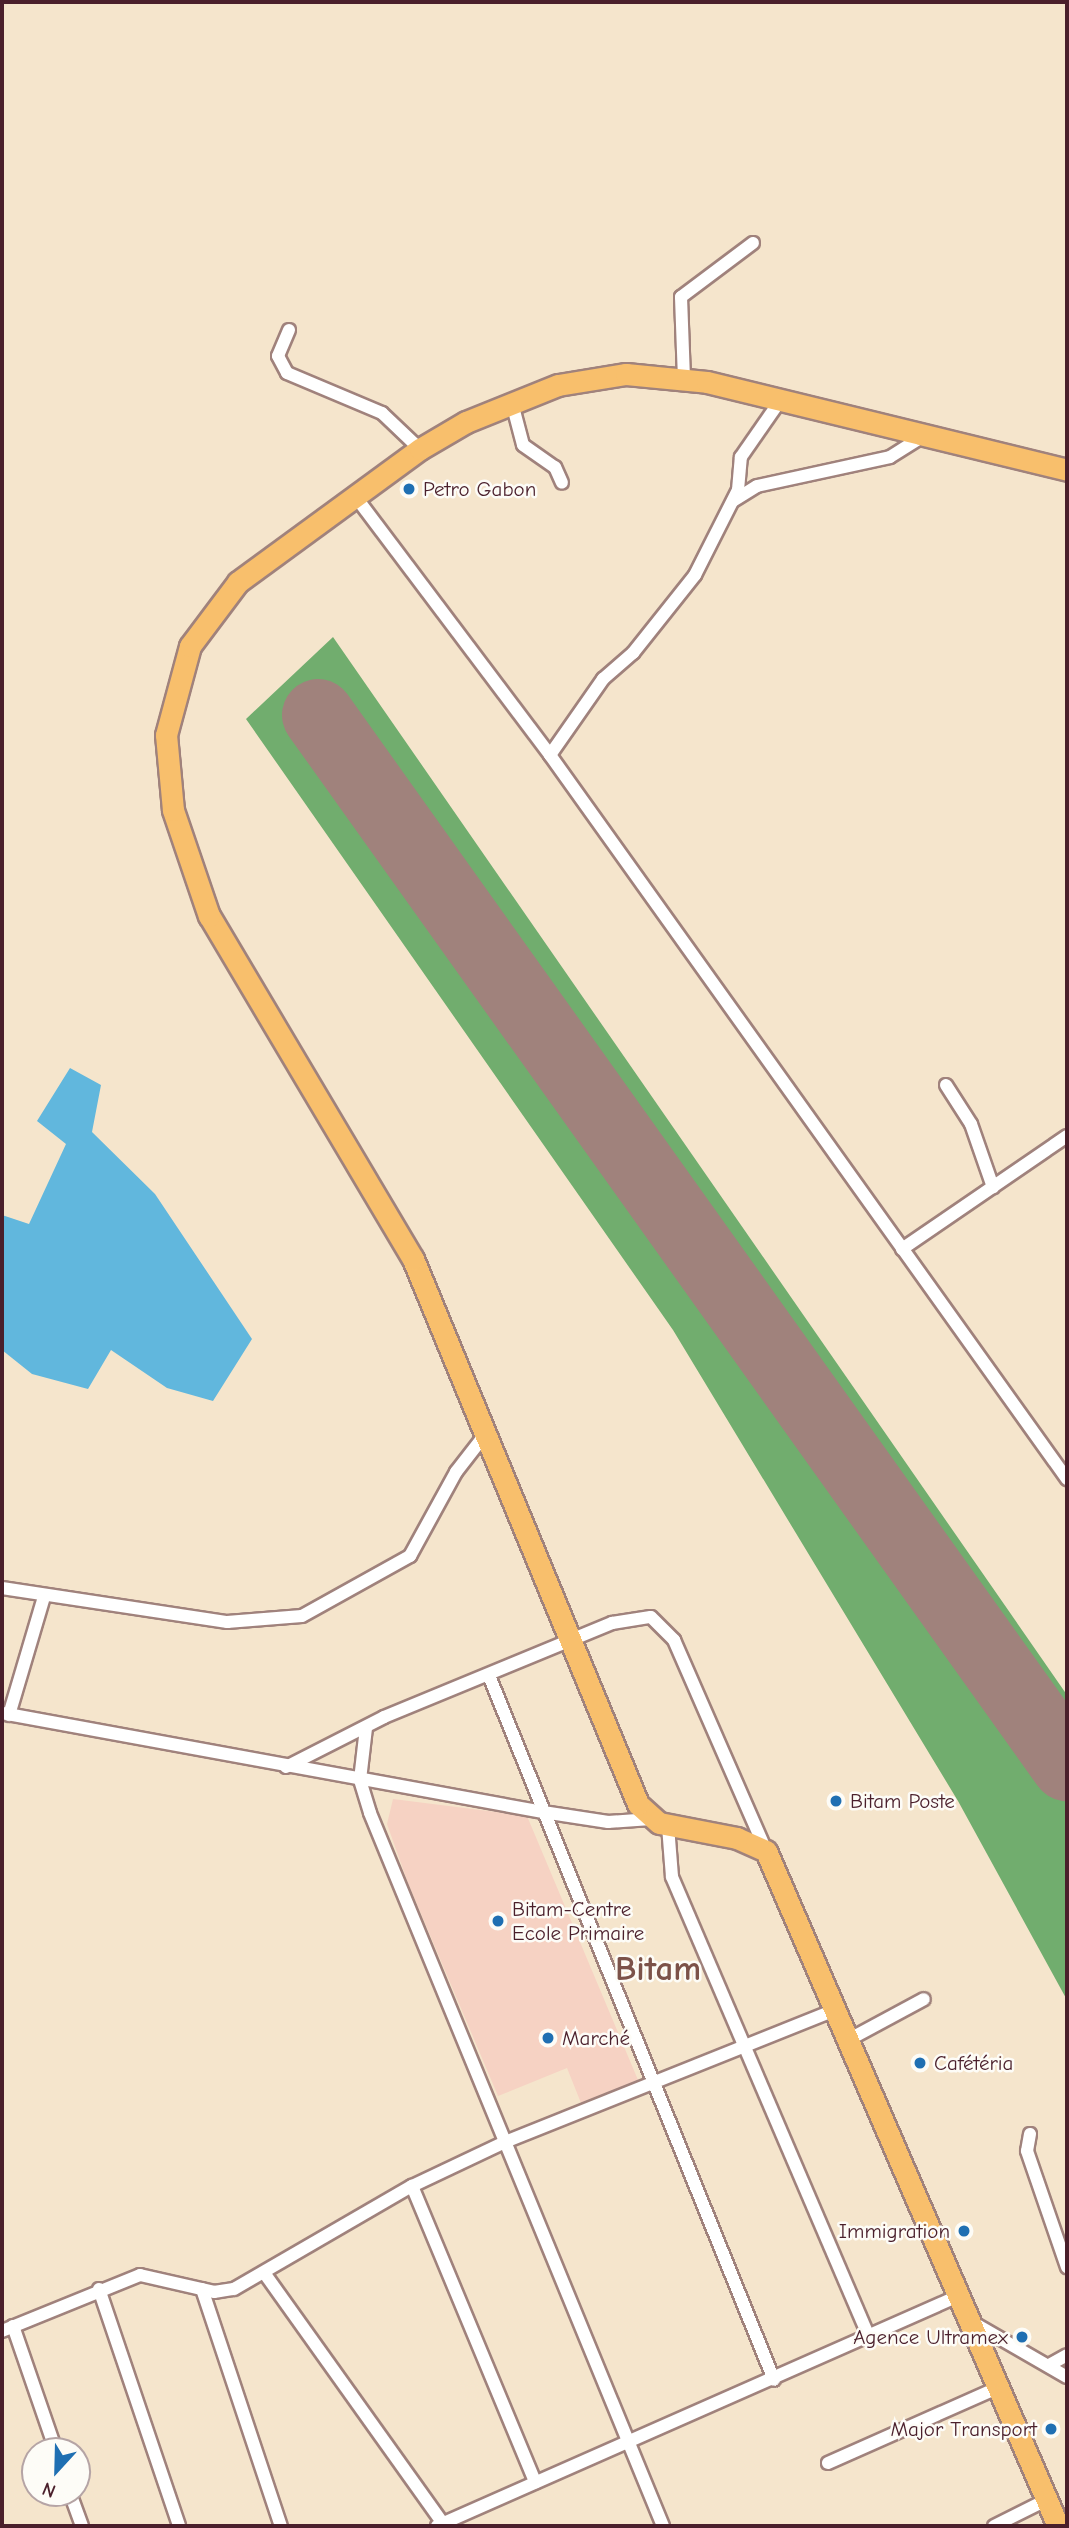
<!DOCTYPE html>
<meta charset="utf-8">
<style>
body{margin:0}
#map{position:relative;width:1069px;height:2528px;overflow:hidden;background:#f5e5cc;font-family:"Comic Neue",sans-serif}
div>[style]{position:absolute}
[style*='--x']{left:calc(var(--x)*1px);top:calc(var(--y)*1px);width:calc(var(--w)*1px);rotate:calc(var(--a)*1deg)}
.built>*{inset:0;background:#f6d2c3}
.forest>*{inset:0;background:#71ad6e}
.water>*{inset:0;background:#61b7dd}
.runway>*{height:72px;margin:-36px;padding:0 36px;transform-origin:36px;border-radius:36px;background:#a0827c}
.roads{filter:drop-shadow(2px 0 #a0827c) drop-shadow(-2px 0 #a0827c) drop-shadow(0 2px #a0827c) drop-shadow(0 -2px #a0827c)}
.minor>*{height:12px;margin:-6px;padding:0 6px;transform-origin:6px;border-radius:6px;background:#fff}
.trunk>*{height:21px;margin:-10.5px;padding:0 10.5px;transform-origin:10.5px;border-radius:10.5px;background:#f8bf6c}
.dots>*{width:19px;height:19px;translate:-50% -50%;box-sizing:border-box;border:4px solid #fdfcf7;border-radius:50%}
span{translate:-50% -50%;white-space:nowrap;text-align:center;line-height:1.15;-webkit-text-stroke:5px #fdfcf7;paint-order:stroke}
.poi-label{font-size:21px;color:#4a1f2b}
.left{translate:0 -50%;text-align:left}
.right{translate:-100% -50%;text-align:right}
.town-label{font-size:35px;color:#7c5249;font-weight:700}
.frame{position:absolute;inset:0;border:4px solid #4a1f2b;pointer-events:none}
.north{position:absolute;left:21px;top:2437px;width:70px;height:70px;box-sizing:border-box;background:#fdfcf7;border:2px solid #b5a4a5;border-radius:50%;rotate:202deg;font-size:19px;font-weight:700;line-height:28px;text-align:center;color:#4a1f2b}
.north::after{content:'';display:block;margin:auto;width:24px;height:32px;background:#1f6fb2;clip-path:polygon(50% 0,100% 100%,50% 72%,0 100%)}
</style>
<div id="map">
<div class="built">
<i style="clip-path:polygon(393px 1799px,527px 1816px,638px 2080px,581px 2103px,567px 2068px,498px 2096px,408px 1883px,387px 1824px)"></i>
</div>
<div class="forest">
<i style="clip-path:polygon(333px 637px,1067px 1695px,1067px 2000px,958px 1801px,673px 1330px,246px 719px)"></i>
</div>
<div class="water">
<i style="clip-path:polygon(70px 1068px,101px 1085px,92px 1132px,155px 1194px,252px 1339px,213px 1401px,167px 1388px,111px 1350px,88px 1389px,32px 1374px,2px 1350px,2px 1215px,29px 1224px,66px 1144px,37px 1121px)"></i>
</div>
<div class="runway">
<i style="--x:318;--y:715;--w:1290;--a:54.5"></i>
</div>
<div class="roads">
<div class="minor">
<i style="--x:289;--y:330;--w:28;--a:113"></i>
<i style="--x:278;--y:356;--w:19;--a:62"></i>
<i style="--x:287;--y:373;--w:103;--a:22.8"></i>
<i style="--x:382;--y:413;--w:52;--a:43.5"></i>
<i style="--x:684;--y:379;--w:82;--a:-92.1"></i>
<i style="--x:681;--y:297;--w:90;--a:-36.9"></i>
<i style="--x:512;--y:403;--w:43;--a:75.3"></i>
<i style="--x:523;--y:445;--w:39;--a:35"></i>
<i style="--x:555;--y:467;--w:17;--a:66"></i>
<i style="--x:355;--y:496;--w:324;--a:53"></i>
<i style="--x:550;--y:755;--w:890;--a:54.47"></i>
<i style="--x:733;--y:501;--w:28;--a:-32"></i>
<i style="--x:757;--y:486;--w:136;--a:-12.3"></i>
<i style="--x:890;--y:457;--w:41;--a:-32.2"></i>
<i style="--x:550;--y:755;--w:93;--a:-55.1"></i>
<i style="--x:603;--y:679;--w:40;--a:-41"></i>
<i style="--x:633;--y:653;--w:100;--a:-51.5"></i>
<i style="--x:695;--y:575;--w:95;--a:-63.2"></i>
<i style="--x:738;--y:490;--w:33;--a:-85"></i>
<i style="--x:741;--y:457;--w:72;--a:-55.2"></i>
<i style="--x:946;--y:1085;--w:46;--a:57.3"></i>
<i style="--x:971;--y:1124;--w:67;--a:70.8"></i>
<i style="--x:902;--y:1249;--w:200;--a:-34.4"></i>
<i style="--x:2;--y:1588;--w:228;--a:8.6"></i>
<i style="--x:227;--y:1622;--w:75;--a:-4.6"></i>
<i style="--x:302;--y:1616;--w:124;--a:-29.1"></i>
<i style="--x:410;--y:1556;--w:96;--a:-61.3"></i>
<i style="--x:456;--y:1472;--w:51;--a:-52.2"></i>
<i style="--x:490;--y:1678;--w:757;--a:67.97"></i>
<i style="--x:2;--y:1713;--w:550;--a:10.37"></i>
<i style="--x:543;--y:1812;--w:66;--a:8.7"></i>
<i style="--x:608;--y:1822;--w:43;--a:-4"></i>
<i style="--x:9;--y:1715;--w:123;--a:-73.5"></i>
<i style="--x:366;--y:1728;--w:52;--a:96.6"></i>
<i style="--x:360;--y:1780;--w:34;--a:73"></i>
<i style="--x:370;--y:1813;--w:771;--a:67.66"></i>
<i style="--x:286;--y:1767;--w:110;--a:-27"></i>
<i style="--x:384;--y:1717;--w:247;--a:-22.4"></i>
<i style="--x:612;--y:1623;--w:39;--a:-9"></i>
<i style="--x:651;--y:1617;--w:33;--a:45"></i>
<i style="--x:674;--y:1640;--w:230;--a:66.4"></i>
<i style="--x:668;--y:1826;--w:51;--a:85.5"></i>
<i style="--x:672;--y:1877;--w:500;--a:66.82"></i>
<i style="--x:848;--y:2040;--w:86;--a:-28.3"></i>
<i style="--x:1030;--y:2134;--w:17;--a:100"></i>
<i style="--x:1027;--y:2151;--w:123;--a:71"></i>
<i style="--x:412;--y:2186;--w:321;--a:67.4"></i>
<i style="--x:265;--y:2274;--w:310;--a:54.5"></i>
<i style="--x:99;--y:2289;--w:250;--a:71.3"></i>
<i style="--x:202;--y:2289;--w:250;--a:71.6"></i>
<i style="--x:970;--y:2321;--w:112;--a:30"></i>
<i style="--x:13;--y:2326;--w:132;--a:71"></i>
<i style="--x:2;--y:2331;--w:149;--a:-22.1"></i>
<i style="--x:140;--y:2275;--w:76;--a:12.9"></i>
<i style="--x:214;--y:2292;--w:20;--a:-9"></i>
<i style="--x:234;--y:2289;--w:206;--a:-30.1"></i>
<i style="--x:412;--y:2186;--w:103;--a:-25.3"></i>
<i style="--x:505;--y:2142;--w:355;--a:-21.8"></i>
<i style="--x:1051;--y:2364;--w:18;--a:-29"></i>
<i style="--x:828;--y:2463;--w:185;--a:-23.9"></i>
<i style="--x:70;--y:2493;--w:35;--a:70"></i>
<i style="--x:437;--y:2526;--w:567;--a:-23.81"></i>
<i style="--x:994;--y:2526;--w:58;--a:-26.6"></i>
</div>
<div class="trunk">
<i style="--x:1058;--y:2526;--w:735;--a:-113.39"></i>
<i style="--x:766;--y:1851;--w:32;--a:-156"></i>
<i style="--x:737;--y:1838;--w:79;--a:-169.1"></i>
<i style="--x:659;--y:1823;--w:28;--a:-138"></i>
<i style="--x:638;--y:1804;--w:590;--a:-112.43"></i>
<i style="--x:413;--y:1259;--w:399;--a:-120.7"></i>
<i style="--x:209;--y:916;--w:112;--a:-108.8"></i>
<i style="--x:173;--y:810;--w:75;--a:-95.3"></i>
<i style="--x:166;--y:735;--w:92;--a:-74.9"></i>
<i style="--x:190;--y:646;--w:80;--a:-53.1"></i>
<i style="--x:238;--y:582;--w:225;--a:-36.2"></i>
<i style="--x:420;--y:449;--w:53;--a:-30.4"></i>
<i style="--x:466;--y:422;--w:99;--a:-21.9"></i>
<i style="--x:558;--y:385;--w:69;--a:-9.2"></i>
<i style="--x:626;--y:374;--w:81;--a:5.6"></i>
<i style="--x:707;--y:382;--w:371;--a:13.7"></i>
</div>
</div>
<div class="dots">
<i style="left:409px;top:489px;background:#1f6fb2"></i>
<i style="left:836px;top:1801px;background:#1f6fb2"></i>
<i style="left:498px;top:1921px;background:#1f6fb2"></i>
<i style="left:548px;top:2038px;background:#1f6fb2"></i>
<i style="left:920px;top:2063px;background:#1f6fb2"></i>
<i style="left:964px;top:2231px;background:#1f6fb2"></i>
<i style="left:1022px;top:2337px;background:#1f6fb2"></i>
<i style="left:1051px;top:2429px;background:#1f6fb2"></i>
</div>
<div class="poi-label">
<span class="left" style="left:423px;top:489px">Petro Gabon</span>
<span class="left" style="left:850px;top:1801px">Bitam Poste</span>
<span class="left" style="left:512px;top:1921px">Bitam-Centre<br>Ecole Primaire</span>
<span class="left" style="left:562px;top:2038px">Marché</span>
<span class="left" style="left:934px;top:2063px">Cafétéria</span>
<span class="right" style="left:950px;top:2231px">Immigration</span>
<span class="right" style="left:1008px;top:2337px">Agence Ultramex</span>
<span class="right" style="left:1037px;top:2429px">Major Transport</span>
</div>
<div class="town-label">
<span style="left:658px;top:1969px">Bitam</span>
</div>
<div class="frame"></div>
<div class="north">N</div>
</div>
